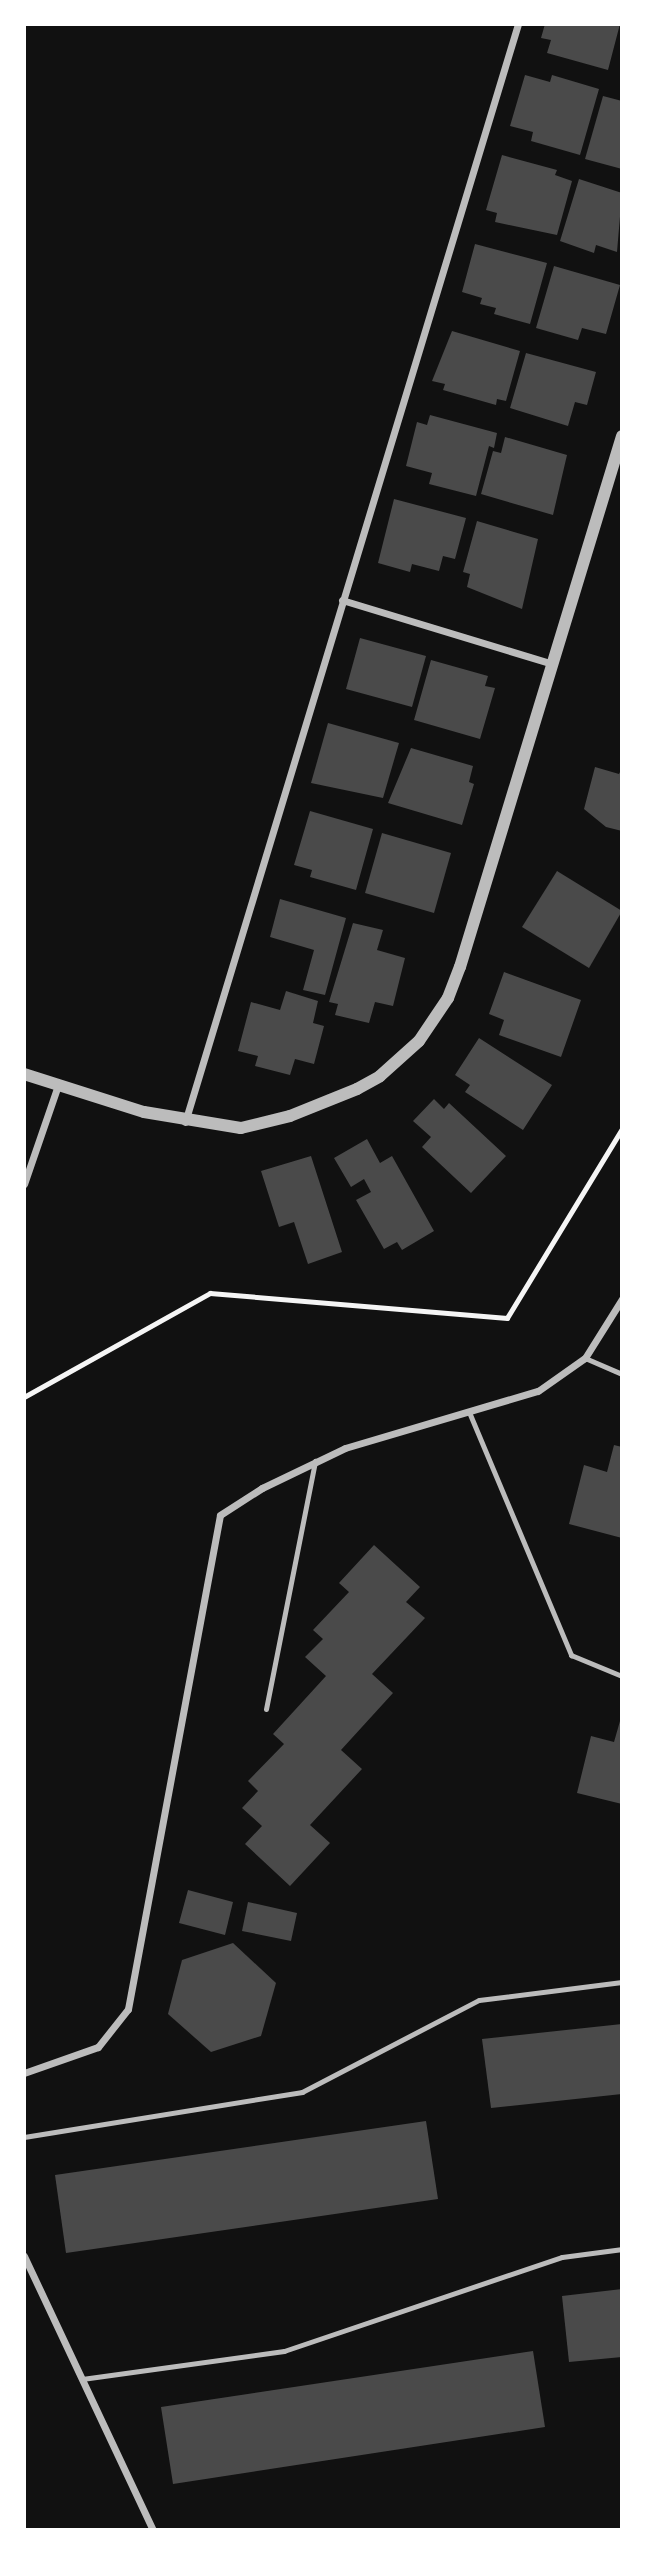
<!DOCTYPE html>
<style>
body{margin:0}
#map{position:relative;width:646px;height:2554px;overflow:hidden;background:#111;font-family:"Fira Sans Condensed",sans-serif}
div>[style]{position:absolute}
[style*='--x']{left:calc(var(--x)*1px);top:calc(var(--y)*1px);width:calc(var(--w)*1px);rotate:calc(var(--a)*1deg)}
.building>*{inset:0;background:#4a4a4a}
.path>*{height:4.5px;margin:-2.25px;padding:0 2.25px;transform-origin:2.25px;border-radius:2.25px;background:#f5f5f5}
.service>*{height:5px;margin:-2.5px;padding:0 2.5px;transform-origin:2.5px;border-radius:2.5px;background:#bcbcbc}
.minor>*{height:7px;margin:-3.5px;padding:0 3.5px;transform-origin:3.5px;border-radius:3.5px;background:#bcbcbc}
.tertiary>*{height:12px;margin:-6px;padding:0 6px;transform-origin:6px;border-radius:6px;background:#bcbcbc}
span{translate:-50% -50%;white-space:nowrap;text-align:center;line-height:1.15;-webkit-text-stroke:6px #fff;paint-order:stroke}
.frame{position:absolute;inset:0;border:26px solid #fff;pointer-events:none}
</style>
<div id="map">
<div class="building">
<i style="clip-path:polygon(545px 24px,620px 24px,608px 70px,547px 53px,551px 40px,541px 38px)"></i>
<i style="clip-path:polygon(525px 75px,550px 82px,552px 75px,599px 89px,580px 155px,531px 141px,533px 132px,510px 126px)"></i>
<i style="clip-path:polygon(603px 96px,622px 101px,622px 169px,585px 159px)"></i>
<i style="clip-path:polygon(502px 155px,557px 170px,555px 175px,572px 181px,557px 235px,495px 222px,497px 213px,486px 210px)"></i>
<i style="clip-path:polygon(579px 179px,622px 193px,617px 252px,596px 245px,594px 253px,560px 241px)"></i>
<i style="clip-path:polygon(475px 244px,547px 263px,530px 324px,494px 314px,496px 308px,480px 304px,482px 298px,462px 292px)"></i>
<i style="clip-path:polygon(554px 266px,620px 285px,606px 334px,582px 328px,578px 340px,536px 328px)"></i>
<i style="clip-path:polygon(452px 331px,520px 351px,506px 401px,497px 399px,496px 405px,443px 390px,445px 384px,432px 381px)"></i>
<i style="clip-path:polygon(526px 353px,596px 372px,587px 405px,575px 402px,568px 426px,510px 408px)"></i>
<i style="clip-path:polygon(430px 415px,497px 433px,494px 448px,489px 446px,476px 496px,429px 484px,432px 473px,406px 466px,417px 422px,427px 425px)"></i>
<i style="clip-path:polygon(505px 437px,567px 455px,553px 515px,481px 494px,493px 451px,501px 453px)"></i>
<i style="clip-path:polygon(394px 499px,466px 518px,455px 559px,443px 556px,439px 571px,412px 564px,410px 572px,378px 563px)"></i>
<i style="clip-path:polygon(477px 521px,538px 539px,522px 609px,467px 587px,470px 574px,463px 572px)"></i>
<i style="clip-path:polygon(360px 638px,426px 656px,412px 707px,346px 689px)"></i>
<i style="clip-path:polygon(431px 660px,488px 676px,485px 686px,495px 688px,480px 739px,414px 720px)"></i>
<i style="clip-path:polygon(328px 723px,399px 743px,383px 798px,311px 783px)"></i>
<i style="clip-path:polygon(411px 748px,473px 766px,469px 782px,474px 784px,462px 825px,388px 803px)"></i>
<i style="clip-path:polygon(595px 767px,619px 774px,622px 768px,622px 831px,606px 827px,584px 809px)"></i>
<i style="clip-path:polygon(310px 811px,373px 829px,356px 890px,310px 877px,312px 870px,294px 865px)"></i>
<i style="clip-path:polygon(382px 833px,451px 853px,434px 913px,365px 893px)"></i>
<i style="clip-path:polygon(557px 871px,622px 911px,589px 968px,522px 927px)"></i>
<i style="clip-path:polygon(280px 899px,346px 918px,325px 995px,303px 990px,314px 950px,270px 937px)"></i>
<i style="clip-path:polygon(353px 923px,383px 930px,377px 950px,405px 958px,393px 1006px,375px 1002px,369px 1023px,335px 1015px,338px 1004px,329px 1002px)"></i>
<i style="clip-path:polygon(504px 972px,581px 1000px,561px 1057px,499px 1035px,504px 1020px,489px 1014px)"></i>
<i style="clip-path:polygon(286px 991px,318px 1001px,313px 1023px,324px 1026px,314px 1064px,295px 1059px,290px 1075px,255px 1066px,258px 1056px,238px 1051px,251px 1002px,280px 1010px)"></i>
<i style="clip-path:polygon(479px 1038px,552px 1085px,523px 1130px,465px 1092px,470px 1085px,455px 1075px)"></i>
<i style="clip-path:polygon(434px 1099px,444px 1109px,449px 1103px,506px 1156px,471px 1193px,422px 1147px,431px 1137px,413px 1121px)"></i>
<i style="clip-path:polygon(367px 1139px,380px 1163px,392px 1156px,434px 1231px,402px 1250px,397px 1242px,384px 1249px,356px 1200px,371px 1192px,364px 1179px,351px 1187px,334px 1158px)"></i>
<i style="clip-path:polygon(311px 1156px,342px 1252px,308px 1264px,294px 1222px,279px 1227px,261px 1171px)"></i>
<i style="clip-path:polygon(614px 1445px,622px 1447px,622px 1538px,569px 1524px,584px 1465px,607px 1472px)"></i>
<i style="clip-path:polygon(374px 1545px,420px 1587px,406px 1602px,425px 1618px,372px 1674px,393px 1693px,341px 1750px,362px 1769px,310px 1825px,330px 1843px,290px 1886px,245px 1844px,262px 1826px,242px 1808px,258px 1791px,248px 1781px,284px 1744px,273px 1734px,326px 1676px,305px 1657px,323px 1639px,313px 1630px,349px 1592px,339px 1583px)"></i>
<i style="clip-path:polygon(622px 1714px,622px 1804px,577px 1793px,591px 1736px,614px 1742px)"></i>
<i style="clip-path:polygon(188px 1890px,233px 1902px,225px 1935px,179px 1923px)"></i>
<i style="clip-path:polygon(248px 1902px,297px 1913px,291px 1941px,242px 1931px)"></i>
<i style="clip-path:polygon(233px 1943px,276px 1983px,261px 2036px,211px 2052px,168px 2014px,182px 1960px)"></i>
<i style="clip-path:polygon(622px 2024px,622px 2094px,491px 2108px,482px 2039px)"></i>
<i style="clip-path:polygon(426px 2121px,438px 2199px,66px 2253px,55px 2175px)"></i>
<i style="clip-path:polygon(622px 2289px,622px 2357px,569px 2362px,562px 2296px)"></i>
<i style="clip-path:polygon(533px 2351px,545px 2427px,173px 2484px,161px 2407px)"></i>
</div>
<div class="path">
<i style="--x:24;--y:1397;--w:213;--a:-29.2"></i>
<i style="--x:210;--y:1293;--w:298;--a:4.8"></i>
<i style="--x:507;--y:1318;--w:221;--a:-58.7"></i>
</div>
<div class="service">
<i style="--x:585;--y:1358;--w:40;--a:23.4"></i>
<i style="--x:469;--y:1412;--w:264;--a:67.2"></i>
<i style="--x:571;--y:1655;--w:55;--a:22.4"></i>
<i style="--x:266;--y:1709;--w:253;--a:-78.8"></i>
<i style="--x:24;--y:2137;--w:282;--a:-9.2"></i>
<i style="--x:302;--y:2092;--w:199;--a:-27.5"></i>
<i style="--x:479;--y:2000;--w:144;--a:-7.2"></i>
<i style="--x:82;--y:2379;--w:204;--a:-7.9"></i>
<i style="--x:284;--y:2351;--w:293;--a:-18.7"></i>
<i style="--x:562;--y:2257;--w:61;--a:-7.6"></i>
</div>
<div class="minor">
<i style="--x:342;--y:600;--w:220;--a:16.9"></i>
<i style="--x:185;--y:1122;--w:1147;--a:-73.13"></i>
<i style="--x:24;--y:1184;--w:105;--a:-71"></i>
<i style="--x:24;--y:2073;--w:78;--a:-19.4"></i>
<i style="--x:98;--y:2047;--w:48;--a:-51.7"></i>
<i style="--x:128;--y:2009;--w:502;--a:-79.45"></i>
<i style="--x:220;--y:1515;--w:50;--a:-32.7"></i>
<i style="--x:262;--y:1488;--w:92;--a:-25.7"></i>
<i style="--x:345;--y:1448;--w:201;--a:-16.5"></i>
<i style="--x:538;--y:1391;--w:57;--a:-35.1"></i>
<i style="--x:585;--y:1358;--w:70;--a:-57.9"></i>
<i style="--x:24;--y:2256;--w:303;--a:64.8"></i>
</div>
<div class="tertiary">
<i style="--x:24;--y:1074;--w:126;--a:17.6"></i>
<i style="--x:144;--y:1112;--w:98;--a:9.4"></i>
<i style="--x:241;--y:1128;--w:50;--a:-13.8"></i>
<i style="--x:290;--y:1116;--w:72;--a:-21.9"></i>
<i style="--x:357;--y:1089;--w:26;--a:-29"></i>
<i style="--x:380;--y:1076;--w:52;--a:-41.9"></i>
<i style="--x:419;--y:1041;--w:52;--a:-56"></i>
<i style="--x:448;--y:998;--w:33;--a:-69"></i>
<i style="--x:460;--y:967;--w:555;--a:-73.03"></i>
</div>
<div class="frame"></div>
</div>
